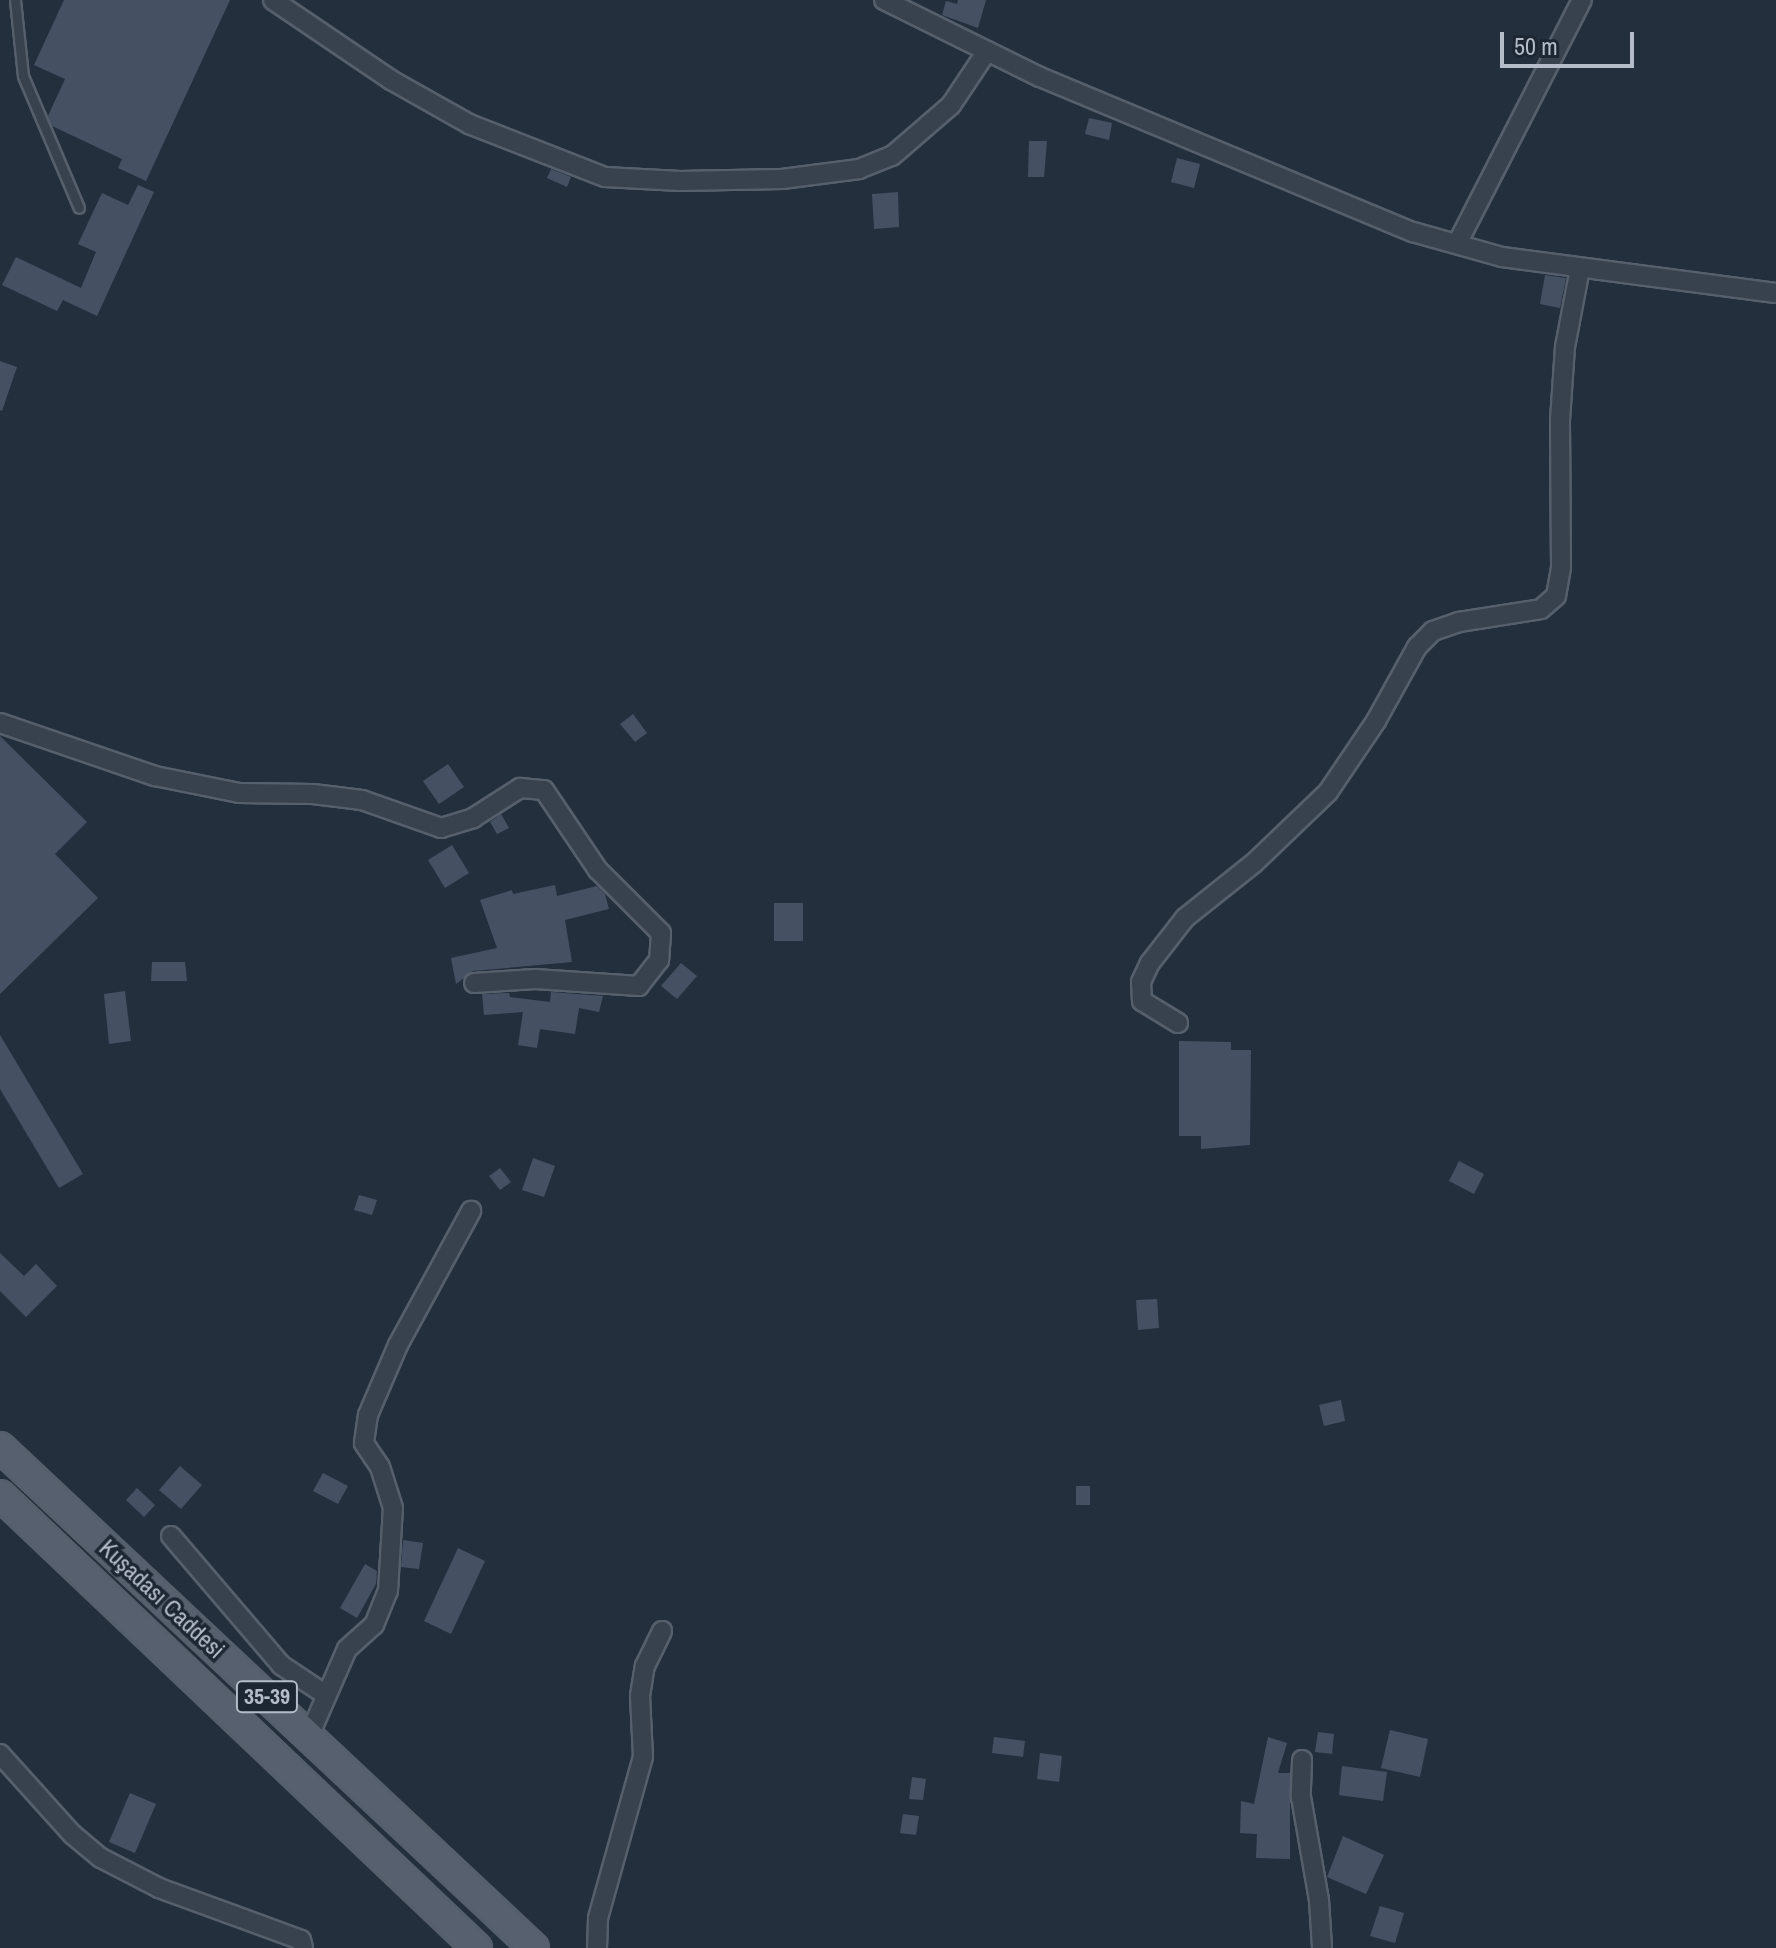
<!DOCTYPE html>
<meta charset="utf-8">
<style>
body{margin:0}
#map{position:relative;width:1776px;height:1948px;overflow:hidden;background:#242f3e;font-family:"Archivo Narrow",sans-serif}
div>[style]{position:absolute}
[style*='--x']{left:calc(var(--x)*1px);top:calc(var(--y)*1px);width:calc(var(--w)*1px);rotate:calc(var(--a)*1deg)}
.building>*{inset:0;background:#455162}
.roads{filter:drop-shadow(2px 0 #565f6c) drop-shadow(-2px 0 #565f6c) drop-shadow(0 2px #565f6c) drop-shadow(0 -2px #565f6c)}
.lane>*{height:9px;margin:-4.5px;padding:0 4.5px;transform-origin:4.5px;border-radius:4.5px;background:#38414e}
.street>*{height:18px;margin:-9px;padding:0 9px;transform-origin:9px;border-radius:9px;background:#38414e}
.primary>*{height:28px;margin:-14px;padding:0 14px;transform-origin:14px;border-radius:14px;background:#56606e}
span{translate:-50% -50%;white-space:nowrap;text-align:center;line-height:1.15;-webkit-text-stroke:7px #1d2633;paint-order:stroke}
.shield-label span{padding:2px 6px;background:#1d2633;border:2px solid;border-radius:6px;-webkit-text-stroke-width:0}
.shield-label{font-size:22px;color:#b4bcc9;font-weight:700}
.street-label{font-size:24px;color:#b4bcc9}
.scale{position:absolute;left:1500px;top:32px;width:134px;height:36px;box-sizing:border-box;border:4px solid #b4bcc9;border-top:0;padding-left:10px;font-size:24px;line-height:28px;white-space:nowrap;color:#b4bcc9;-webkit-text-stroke:6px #1d2633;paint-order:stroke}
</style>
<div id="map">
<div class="building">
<i style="clip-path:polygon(64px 0,230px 0,146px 181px,118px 168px,122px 159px,52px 126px,48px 116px,65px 79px,34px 65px)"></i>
<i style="clip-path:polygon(958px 0,986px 0,978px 28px,942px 15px,946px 1px,957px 4px)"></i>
<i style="clip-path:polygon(1089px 118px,1112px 123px,1109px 140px,1085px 134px)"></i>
<i style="clip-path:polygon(1029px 141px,1047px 141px,1044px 177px,1028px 177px)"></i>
<i style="clip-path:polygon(1177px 158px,1200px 164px,1194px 188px,1171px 182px)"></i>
<i style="clip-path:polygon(551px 169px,571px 177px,567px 187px,547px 178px)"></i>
<i style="clip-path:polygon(138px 185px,154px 192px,97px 316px,63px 300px,57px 311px,2px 285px,16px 257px,81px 288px,96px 252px,78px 244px,102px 193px,128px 205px)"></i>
<i style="clip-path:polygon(898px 192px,899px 227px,874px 229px,872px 194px)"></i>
<i style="clip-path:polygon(1545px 275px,1566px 278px,1560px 308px,1540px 304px)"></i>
<i style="clip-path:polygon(0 361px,17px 367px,2px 411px,0 410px)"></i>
<i style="clip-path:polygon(633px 714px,647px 733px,635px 742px,620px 724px)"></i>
<i style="clip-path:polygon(0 736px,87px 822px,55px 854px,98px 898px,0 994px)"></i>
<i style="clip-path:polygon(448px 764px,464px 787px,439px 804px,423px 781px)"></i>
<i style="clip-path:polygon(501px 814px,509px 828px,497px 834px,490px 822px)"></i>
<i style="clip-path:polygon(452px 845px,469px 873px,445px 888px,428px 860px)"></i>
<i style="clip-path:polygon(555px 885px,557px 896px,597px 886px,605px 894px,609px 909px,565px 920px,572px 962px,473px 971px,456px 984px,451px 958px,497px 948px,480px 900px,512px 890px,513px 894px)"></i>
<i style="clip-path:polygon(774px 903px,803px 903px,803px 941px,774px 941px)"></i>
<i style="clip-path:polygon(152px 962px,185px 962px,187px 981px,151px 981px)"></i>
<i style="clip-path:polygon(681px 963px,697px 976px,677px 999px,661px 986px)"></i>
<i style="clip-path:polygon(125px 991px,131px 1041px,109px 1044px,104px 994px)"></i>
<i style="clip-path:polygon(551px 992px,603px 996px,599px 1012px,579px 1008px,575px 1034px,540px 1029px,537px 1048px,518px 1045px,523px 1012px,484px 1015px,482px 994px,509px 993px,510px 997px,550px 1002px)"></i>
<i style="clip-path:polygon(0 1035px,83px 1174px,59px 1188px,0 1089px)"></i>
<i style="clip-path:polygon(1179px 1041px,1231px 1042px,1231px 1050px,1251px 1050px,1250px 1145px,1201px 1149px,1201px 1136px,1179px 1136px)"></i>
<i style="clip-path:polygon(533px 1158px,555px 1166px,544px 1197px,522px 1190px)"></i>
<i style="clip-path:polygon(1459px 1161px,1484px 1174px,1474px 1194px,1449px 1181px)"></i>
<i style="clip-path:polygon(500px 1168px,511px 1182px,500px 1190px,489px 1176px)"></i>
<i style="clip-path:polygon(359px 1195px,377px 1200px,372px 1215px,354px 1210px)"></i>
<i style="clip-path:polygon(0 1253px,24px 1276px,36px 1264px,57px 1286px,26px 1317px,0 1291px)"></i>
<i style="clip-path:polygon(1157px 1299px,1159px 1328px,1138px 1330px,1136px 1300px)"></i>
<i style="clip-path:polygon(1341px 1400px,1345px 1421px,1324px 1426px,1319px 1405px)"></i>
<i style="clip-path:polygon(180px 1466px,202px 1485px,181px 1509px,159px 1490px)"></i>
<i style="clip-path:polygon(323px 1473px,348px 1486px,338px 1504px,313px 1491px)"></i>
<i style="clip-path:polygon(1076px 1486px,1090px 1486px,1090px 1505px,1076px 1505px)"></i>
<i style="clip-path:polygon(137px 1488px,155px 1505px,144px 1517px,126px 1500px)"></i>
<i style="clip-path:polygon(403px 1540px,423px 1543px,419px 1569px,401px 1567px)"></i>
<i style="clip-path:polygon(458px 1548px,485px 1561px,451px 1634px,424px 1621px)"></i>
<i style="clip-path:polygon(365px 1564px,377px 1571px,376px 1584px,357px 1618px,340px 1608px)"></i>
<i style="clip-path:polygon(1390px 1730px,1428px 1739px,1420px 1777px,1381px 1768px)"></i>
<i style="clip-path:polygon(1318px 1732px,1334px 1734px,1332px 1754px,1315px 1752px)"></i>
<i style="clip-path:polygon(994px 1737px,1025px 1741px,1023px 1757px,992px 1753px)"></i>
<i style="clip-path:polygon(1268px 1737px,1287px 1743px,1278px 1773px,1290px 1773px,1290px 1859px,1256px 1858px,1257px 1834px,1240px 1833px,1241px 1801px,1254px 1804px)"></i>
<i style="clip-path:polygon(1040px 1753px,1062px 1756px,1059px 1782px,1037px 1779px)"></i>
<i style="clip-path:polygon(1342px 1766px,1387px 1772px,1383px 1801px,1339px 1795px)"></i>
<i style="clip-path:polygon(912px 1777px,926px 1779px,923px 1800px,909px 1799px)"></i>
<i style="clip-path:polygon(130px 1793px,156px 1804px,135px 1853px,109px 1842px)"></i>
<i style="clip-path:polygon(903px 1814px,919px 1816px,916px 1835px,900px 1833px)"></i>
<i style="clip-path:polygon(1343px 1836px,1384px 1855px,1366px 1894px,1327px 1877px)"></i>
<i style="clip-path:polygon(1380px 1906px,1404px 1913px,1395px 1943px,1370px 1936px)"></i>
</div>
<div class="roads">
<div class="lane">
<i style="--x:15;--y:0;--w:76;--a:84"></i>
<i style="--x:23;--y:76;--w:143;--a:67"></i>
</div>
<div class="street">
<i style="--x:273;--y:0;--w:143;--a:34.1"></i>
<i style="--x:391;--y:80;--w:90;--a:29.4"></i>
<i style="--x:469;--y:124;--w:146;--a:21.3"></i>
<i style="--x:605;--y:177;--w:75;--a:3.1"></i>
<i style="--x:680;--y:181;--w:102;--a:-1.1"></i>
<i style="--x:782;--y:179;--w:78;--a:-7.4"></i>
<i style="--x:859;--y:169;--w:35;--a:-22"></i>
<i style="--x:892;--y:156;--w:78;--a:-40.8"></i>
<i style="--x:951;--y:105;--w:65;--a:-56.3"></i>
<i style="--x:884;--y:0;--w:174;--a:26.3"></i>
<i style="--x:1040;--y:77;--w:404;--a:22.6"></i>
<i style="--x:1413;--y:232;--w:92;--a:15.7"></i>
<i style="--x:1502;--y:257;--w:276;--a:7.5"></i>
<i style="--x:1457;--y:244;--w:274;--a:-62.9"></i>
<i style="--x:0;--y:723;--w:164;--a:18.9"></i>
<i style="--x:155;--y:776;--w:86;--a:11.4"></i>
<i style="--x:239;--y:793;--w:74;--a:0.8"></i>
<i style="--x:313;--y:794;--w:49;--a:7"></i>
<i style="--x:362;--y:800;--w:84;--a:19.5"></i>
<i style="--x:441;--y:828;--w:34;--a:-17"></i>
<i style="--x:473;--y:818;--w:56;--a:-32.6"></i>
<i style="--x:520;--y:788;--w:24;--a:5"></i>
<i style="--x:544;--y:790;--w:97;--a:56"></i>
<i style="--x:598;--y:870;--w:89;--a:45"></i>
<i style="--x:661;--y:933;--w:27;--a:94"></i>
<i style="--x:659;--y:960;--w:33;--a:128"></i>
<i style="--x:639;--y:986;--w:104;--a:-176.1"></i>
<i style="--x:535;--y:979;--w:61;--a:176.2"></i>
<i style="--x:1178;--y:1023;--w:42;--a:-148.6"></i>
<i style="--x:1142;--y:1001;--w:19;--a:-93"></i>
<i style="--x:1141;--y:982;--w:21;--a:-65"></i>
<i style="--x:1150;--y:963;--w:57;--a:-52.1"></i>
<i style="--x:1185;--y:918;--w:88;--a:-38.6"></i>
<i style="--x:1254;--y:863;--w:103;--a:-43.8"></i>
<i style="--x:1328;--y:792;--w:86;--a:-55.9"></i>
<i style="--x:1376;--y:721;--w:85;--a:-61"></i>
<i style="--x:1417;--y:647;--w:23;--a:-45"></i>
<i style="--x:1433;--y:631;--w:28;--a:-19"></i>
<i style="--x:1459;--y:622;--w:83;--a:-9"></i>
<i style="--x:1541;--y:609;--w:20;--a:-41"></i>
<i style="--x:1556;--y:596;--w:29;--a:-80"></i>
<i style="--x:1561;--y:567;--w:147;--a:-90.4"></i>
<i style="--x:1560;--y:420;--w:73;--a:-86.1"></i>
<i style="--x:1565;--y:347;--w:80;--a:-79.2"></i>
<i style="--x:171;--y:1536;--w:170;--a:49.5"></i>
<i style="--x:281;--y:1665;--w:54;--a:33.7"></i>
<i style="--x:309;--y:1736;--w:95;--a:-66.4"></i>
<i style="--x:347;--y:1649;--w:36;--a:-42"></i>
<i style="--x:374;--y:1625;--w:37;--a:-68"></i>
<i style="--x:388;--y:1591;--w:83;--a:-86.6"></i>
<i style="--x:393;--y:1508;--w:43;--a:-107.6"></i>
<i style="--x:380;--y:1467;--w:29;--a:-124"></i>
<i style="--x:364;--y:1443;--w:28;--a:-82"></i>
<i style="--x:368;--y:1415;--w:76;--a:-66.8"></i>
<i style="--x:398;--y:1345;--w:153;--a:-61.4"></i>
<i style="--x:0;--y:1754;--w:108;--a:48"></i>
<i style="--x:72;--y:1834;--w:38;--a:40"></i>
<i style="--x:101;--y:1858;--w:65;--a:27.3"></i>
<i style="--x:159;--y:1888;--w:151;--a:20.1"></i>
<i style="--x:301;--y:1940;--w:8;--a:76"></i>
<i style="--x:1302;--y:1760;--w:37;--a:92"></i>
<i style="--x:1301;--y:1797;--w:105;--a:80.1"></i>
<i style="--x:1319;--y:1900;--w:48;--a:86.4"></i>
<i style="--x:597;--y:1948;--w:30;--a:-88"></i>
<i style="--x:598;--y:1918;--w:167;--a:-74.4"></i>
<i style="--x:643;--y:1757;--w:61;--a:-92.8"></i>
<i style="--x:640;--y:1696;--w:30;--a:-81"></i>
<i style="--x:645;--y:1666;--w:39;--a:-64"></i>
</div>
<div class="primary">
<i style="--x:0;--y:1447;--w:732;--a:43.17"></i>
<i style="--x:0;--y:1495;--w:658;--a:43.52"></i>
</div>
</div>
<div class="shield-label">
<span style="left:267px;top:1697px">35-39</span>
</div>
<div class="street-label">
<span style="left:162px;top:1599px;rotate:43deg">Kuşadası Caddesi</span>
</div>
<div class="scale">50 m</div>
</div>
